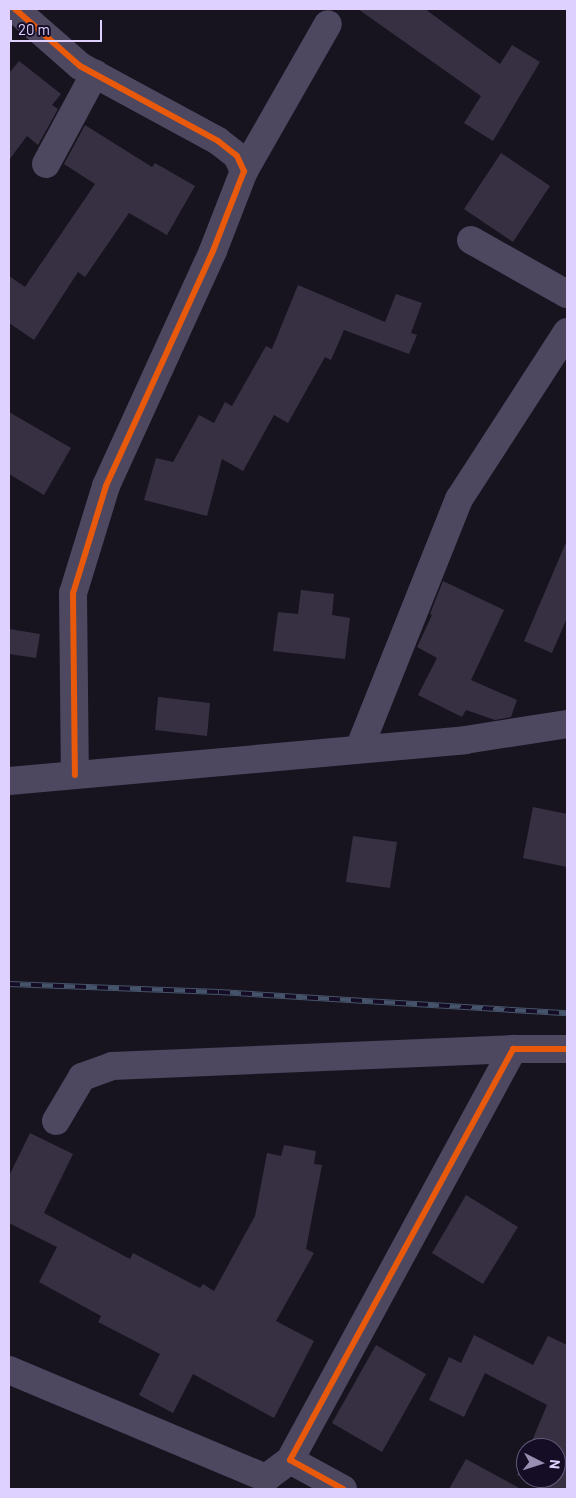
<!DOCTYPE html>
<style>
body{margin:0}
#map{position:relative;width:576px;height:1498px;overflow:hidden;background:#17131f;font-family:Barlow,sans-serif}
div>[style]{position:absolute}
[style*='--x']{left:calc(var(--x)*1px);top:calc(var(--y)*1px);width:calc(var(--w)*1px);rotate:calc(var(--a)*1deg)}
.building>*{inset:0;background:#373042}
.minor>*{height:28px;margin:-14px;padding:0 14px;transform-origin:14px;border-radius:14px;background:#4d4760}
.rail>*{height:5.5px;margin-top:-2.75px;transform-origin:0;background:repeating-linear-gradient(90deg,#150d25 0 11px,#46546b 0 22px);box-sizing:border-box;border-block:1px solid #46546b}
.cycleway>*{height:6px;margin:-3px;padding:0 3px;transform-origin:3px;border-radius:3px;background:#e8590c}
span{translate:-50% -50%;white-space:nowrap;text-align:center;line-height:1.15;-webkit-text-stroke:4.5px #150d25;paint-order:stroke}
.frame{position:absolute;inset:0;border:10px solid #ded1ff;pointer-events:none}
.north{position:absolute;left:516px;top:1438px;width:50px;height:50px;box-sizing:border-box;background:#150d25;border:1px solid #655b7c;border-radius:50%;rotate:95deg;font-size:14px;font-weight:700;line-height:20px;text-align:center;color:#ded1ff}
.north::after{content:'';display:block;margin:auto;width:18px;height:22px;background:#988eb1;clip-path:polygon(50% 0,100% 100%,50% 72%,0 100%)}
.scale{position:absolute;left:10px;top:20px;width:92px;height:22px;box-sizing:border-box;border:2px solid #ded1ff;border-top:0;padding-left:6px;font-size:15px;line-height:18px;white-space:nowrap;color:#ded1ff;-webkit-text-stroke:4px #150d25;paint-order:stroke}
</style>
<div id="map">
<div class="building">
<i style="clip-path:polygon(358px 9px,425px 9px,500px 64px,512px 45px,540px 62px,493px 141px,464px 123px,481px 96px)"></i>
<i style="clip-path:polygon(19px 61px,61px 94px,52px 105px,58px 109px,38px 145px,27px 136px,9px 160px,9px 73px)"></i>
<i style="clip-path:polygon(85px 125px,152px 167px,155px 163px,195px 186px,167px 235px,129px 213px,85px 277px,78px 272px,34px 340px,9px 323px,9px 276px,25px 287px,95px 184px,64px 164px)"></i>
<i style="clip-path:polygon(501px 153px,550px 186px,513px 242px,464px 209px)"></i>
<i style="clip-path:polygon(298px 285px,385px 322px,396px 294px,422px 303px,411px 333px,417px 335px,409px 354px,344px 330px,331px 360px,325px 357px,288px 423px,274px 415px,243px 471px,222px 459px,207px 516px,144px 500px,156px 458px,173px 462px,199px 415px,214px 423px,225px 402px,232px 406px,266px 346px,272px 349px)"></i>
<i style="clip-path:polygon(9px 412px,71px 448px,44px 495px,9px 474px)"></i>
<i style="clip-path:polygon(567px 540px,567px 618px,552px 653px,524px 641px)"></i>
<i style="clip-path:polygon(443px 581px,504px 610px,471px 680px,517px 700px,511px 717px,495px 720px,466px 710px,462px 717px,418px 695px,437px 658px,417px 647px,432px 615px,430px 614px)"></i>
<i style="clip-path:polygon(301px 590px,334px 594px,332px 615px,350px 618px,345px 659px,273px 651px,278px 612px,298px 614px)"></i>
<i style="clip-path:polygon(9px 629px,40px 634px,36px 658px,9px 654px)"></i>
<i style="clip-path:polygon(158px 697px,210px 703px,207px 736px,155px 730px)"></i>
<i style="clip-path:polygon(533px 807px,567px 814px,567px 867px,523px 858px)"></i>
<i style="clip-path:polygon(353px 836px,397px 842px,390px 888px,346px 882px)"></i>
<i style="clip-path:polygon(30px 1133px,73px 1154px,44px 1213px,130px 1259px,133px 1253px,200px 1288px,203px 1284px,214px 1291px,255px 1216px,267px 1153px,281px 1156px,284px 1145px,316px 1151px,314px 1164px,322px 1165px,306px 1249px,314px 1253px,276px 1321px,314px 1341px,274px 1418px,193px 1374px,173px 1413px,139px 1395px,160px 1354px,98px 1322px,101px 1316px,39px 1282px,57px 1247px,9px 1223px,9px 1176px)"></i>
<i style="clip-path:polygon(466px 1195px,518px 1227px,483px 1284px,432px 1253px)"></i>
<i style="clip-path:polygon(474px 1335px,533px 1365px,548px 1336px,567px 1345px,567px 1489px,549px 1489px,517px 1475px,526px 1454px,526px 1478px,556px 1478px,556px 1448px,529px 1448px,547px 1405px,485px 1373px,464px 1417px,429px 1400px,449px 1357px,461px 1363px)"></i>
<i style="clip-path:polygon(376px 1345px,426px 1374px,382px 1452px,332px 1423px)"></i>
<i style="clip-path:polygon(466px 1459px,521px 1489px,449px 1489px)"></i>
</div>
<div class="minor">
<i style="--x:15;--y:9;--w:86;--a:41.2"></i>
<i style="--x:80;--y:66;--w:157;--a:28.5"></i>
<i style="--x:218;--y:141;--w:24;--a:38"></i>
<i style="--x:237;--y:156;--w:17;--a:65"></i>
<i style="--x:244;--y:171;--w:86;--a:111.2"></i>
<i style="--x:213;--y:251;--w:258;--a:114.5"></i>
<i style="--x:106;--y:486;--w:112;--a:107.1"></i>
<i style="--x:73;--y:593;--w:182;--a:89.4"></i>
<i style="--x:46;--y:164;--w:103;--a:-61.7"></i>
<i style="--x:244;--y:171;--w:169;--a:-60.3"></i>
<i style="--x:471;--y:240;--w:110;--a:29.4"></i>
<i style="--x:359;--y:749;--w:269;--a:-68.2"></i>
<i style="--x:459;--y:499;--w:199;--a:-57.1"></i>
<i style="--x:9;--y:781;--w:458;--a:-5.1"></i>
<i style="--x:465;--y:740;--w:103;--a:-8.9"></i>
<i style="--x:56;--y:1121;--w:51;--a:-59.4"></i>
<i style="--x:82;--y:1077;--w:32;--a:-20"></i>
<i style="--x:112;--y:1066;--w:401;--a:-2.4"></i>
<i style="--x:9;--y:1370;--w:279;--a:22.8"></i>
<i style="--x:266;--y:1478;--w:30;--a:-37"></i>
<i style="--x:343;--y:1489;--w:60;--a:-151.3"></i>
<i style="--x:290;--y:1460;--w:468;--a:-61.5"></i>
<i style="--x:513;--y:1049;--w:54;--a:0"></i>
</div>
<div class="rail">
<i style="--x:9;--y:984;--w:210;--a:2.2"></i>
<i style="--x:219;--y:992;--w:349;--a:3.5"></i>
</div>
<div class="cycleway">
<i style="--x:15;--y:9;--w:86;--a:41.2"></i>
<i style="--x:80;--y:66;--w:157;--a:28.5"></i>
<i style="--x:218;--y:141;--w:24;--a:38"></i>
<i style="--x:237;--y:156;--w:17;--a:65"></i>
<i style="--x:244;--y:171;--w:86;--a:111.2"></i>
<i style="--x:213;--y:251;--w:258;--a:114.5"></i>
<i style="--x:106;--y:486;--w:112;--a:107.1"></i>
<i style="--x:73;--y:593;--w:182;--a:89.4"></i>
<i style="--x:343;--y:1489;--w:60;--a:-151.3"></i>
<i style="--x:290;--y:1460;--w:468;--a:-61.5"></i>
<i style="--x:513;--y:1049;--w:54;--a:0"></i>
</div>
<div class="frame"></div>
<div class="north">N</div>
<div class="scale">20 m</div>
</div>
